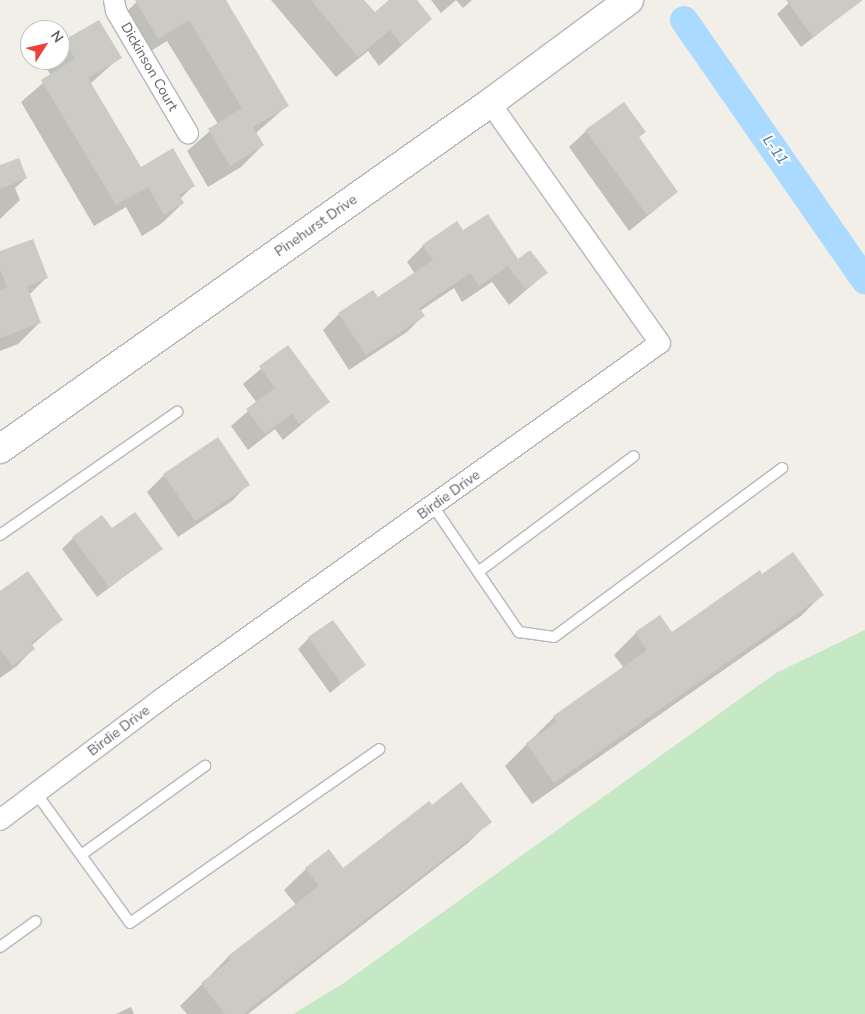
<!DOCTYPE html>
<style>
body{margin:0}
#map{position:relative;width:865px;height:1014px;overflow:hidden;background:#f1efe8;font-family:"Nunito Sans",sans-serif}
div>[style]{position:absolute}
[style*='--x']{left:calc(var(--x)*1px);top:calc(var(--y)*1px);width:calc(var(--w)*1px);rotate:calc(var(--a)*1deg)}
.green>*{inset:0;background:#c5e8c5}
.shadow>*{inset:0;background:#0003}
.canal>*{height:28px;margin:-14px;padding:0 14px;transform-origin:14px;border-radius:14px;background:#aadaff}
.building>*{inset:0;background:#cccac5}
.roads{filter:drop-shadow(1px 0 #b5b8bc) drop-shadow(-1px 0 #b5b8bc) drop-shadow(0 1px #b5b8bc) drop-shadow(0 -1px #b5b8bc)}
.lane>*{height:10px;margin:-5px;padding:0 5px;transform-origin:5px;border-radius:5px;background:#fff}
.street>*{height:20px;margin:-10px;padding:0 10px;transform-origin:10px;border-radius:10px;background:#fff}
.secondary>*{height:28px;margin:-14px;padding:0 14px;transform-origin:14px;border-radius:14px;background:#fff}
span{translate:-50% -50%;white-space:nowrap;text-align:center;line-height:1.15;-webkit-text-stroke:4px #fff;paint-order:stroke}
.street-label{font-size:14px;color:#5f6368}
.water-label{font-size:15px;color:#4174aa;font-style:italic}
.north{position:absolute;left:20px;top:20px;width:50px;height:50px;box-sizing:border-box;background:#fff;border:1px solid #bfc1c3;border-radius:50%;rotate:55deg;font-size:14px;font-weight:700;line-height:20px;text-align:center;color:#5f6368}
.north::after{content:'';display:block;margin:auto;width:18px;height:22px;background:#ea4335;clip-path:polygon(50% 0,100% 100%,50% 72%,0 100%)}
</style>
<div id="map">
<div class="green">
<i style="clip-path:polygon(865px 630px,865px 1014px,293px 1014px,344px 983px,776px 673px)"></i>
</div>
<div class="shadow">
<i style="clip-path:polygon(139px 0,224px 0,288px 105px,256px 133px,263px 145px,241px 167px,208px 187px,187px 151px,218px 124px,167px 41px,136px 60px,114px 23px)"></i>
<i style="clip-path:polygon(271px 0,363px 0,374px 14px,391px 0,415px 0,431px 19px,379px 66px,368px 51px,336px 77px)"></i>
<i style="clip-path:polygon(431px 0,472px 0,463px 8px,456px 0,441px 13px)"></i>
<i style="clip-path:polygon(792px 0,858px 0,859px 2px,801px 47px,777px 14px)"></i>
<i style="clip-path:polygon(65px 41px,120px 57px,90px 84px,141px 169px,194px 185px,180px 199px,183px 203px,161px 224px,142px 236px,126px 207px,94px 226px,21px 102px,51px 76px,44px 63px,60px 60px,60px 47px)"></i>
<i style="clip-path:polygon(586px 131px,644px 132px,638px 138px,677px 192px,629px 231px,569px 147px)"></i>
<i style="clip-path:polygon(0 166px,26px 178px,15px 188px,20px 200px,0 219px)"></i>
<i style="clip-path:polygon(463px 232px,546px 273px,509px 305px,492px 282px,462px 302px,454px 288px,420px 311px,423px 316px,407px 332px,349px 370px,323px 330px,339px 314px,377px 299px,415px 274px,407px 262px,423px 246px)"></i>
<i style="clip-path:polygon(0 253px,46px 278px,29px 295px,40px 322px,18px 344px,0 351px)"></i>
<i style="clip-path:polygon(288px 346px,328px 402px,283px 440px,275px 429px,248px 450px,231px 426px,257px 403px,243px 384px)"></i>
<i style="clip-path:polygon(164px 475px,248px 484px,232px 501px,178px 537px,147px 492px)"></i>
<i style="clip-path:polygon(112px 530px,161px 549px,97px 597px,62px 549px,73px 538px)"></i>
<i style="clip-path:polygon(762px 575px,822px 595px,801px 616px,532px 804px,505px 766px,554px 717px,624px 668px,614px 655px,636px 633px,672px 634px)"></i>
<i style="clip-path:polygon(0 593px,62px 619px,31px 646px,33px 649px,17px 666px,0 678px)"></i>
<i style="clip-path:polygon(309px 638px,364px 665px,330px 693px,298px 649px)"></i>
<i style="clip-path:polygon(431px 807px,490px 821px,468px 843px,248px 1014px,187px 1014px,180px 1006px,202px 984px,228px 957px,296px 905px,284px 890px,306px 869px,342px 869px)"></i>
<i style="clip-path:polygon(131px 1007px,134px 1014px,116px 1014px)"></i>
</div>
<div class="canal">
<i style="--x:684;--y:20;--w:317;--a:55.2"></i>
</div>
<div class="building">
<i style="clip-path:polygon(135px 0,226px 0,289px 106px,253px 127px,264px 145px,230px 166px,208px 129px,242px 108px,189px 20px,158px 39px)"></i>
<i style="clip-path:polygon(311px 0,364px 0,375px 12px,389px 0,417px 0,432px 19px,402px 45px,390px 30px,358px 57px)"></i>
<i style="clip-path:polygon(786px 0,863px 0,813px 37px)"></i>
<i style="clip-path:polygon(99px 20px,122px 58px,88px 78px,141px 167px,173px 148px,195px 186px,179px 195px,184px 203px,164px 215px,148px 187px,116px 205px,41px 80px,75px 59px,64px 40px)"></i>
<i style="clip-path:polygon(624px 102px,646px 132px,639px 137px,678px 192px,647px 215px,585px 130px)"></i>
<i style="clip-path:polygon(19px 158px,27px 178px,0 189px,0 165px)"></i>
<i style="clip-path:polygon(488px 214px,518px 259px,530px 250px,548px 273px,525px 289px,508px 266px,479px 286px,470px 273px,419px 308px,425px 316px,366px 355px,338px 313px,373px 290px,378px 297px,433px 260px,422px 245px,457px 221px,463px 230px)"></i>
<i style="clip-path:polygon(33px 239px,48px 278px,27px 286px,41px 323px,0 338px,0 290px,7px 287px,0 269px,0 251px)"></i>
<i style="clip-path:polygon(288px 345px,330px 402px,300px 424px,292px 414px,265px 434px,246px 409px,275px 388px,259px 366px)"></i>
<i style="clip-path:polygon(218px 437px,250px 485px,195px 521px,163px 474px)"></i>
<i style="clip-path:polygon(135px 512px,163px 549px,109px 587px,72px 537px,102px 515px,112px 528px)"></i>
<i style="clip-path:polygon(793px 552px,824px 595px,554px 783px,526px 743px,557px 722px,553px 716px,647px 650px,635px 632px,660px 615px,672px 632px,760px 570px,762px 574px)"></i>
<i style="clip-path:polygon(28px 571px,63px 620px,31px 643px,35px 649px,12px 666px,0 649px,0 591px)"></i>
<i style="clip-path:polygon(333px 620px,366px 665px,341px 683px,308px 637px)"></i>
<i style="clip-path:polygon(461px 782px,492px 822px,243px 1014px,225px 1014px,201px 983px,230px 960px,228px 956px,319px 886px,305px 868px,329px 849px,343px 868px,429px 801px,432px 805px)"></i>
</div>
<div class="roads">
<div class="lane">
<i style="--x:433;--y:506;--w:153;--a:55.7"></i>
<i style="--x:519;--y:632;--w:35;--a:8"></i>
<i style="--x:554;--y:637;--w:284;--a:-36.5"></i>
<i style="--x:0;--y:535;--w:216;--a:-34.8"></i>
<i style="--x:478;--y:572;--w:194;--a:-36.6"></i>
<i style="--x:36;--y:793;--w:160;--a:54.1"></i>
<i style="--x:130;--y:923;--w:304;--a:-34.9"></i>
<i style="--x:81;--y:855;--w:153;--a:-35.7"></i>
<i style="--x:0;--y:947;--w:44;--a:-35.8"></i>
</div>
<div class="street">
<i style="--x:114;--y:0;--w:11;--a:80"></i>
<i style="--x:116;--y:11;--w:142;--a:59.5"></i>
<i style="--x:0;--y:820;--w:205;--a:-36.9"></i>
<i style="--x:164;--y:697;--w:609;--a:-35.52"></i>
<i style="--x:660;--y:343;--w:294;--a:-125.3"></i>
</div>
<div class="secondary">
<i style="--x:0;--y:449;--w:600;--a:-35.23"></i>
<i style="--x:490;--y:103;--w:173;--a:-36.5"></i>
</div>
</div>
<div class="street-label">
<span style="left:149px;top:67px;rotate:60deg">Dickinson Court</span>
<span style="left:316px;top:226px;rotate:-35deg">Pinehurst Drive</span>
<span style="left:449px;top:495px;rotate:-36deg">Birdie Drive</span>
<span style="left:119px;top:731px;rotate:-37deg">Birdie Drive</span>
</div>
<div class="water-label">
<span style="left:775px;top:150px;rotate:55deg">L-11</span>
</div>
<div class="north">N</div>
</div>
